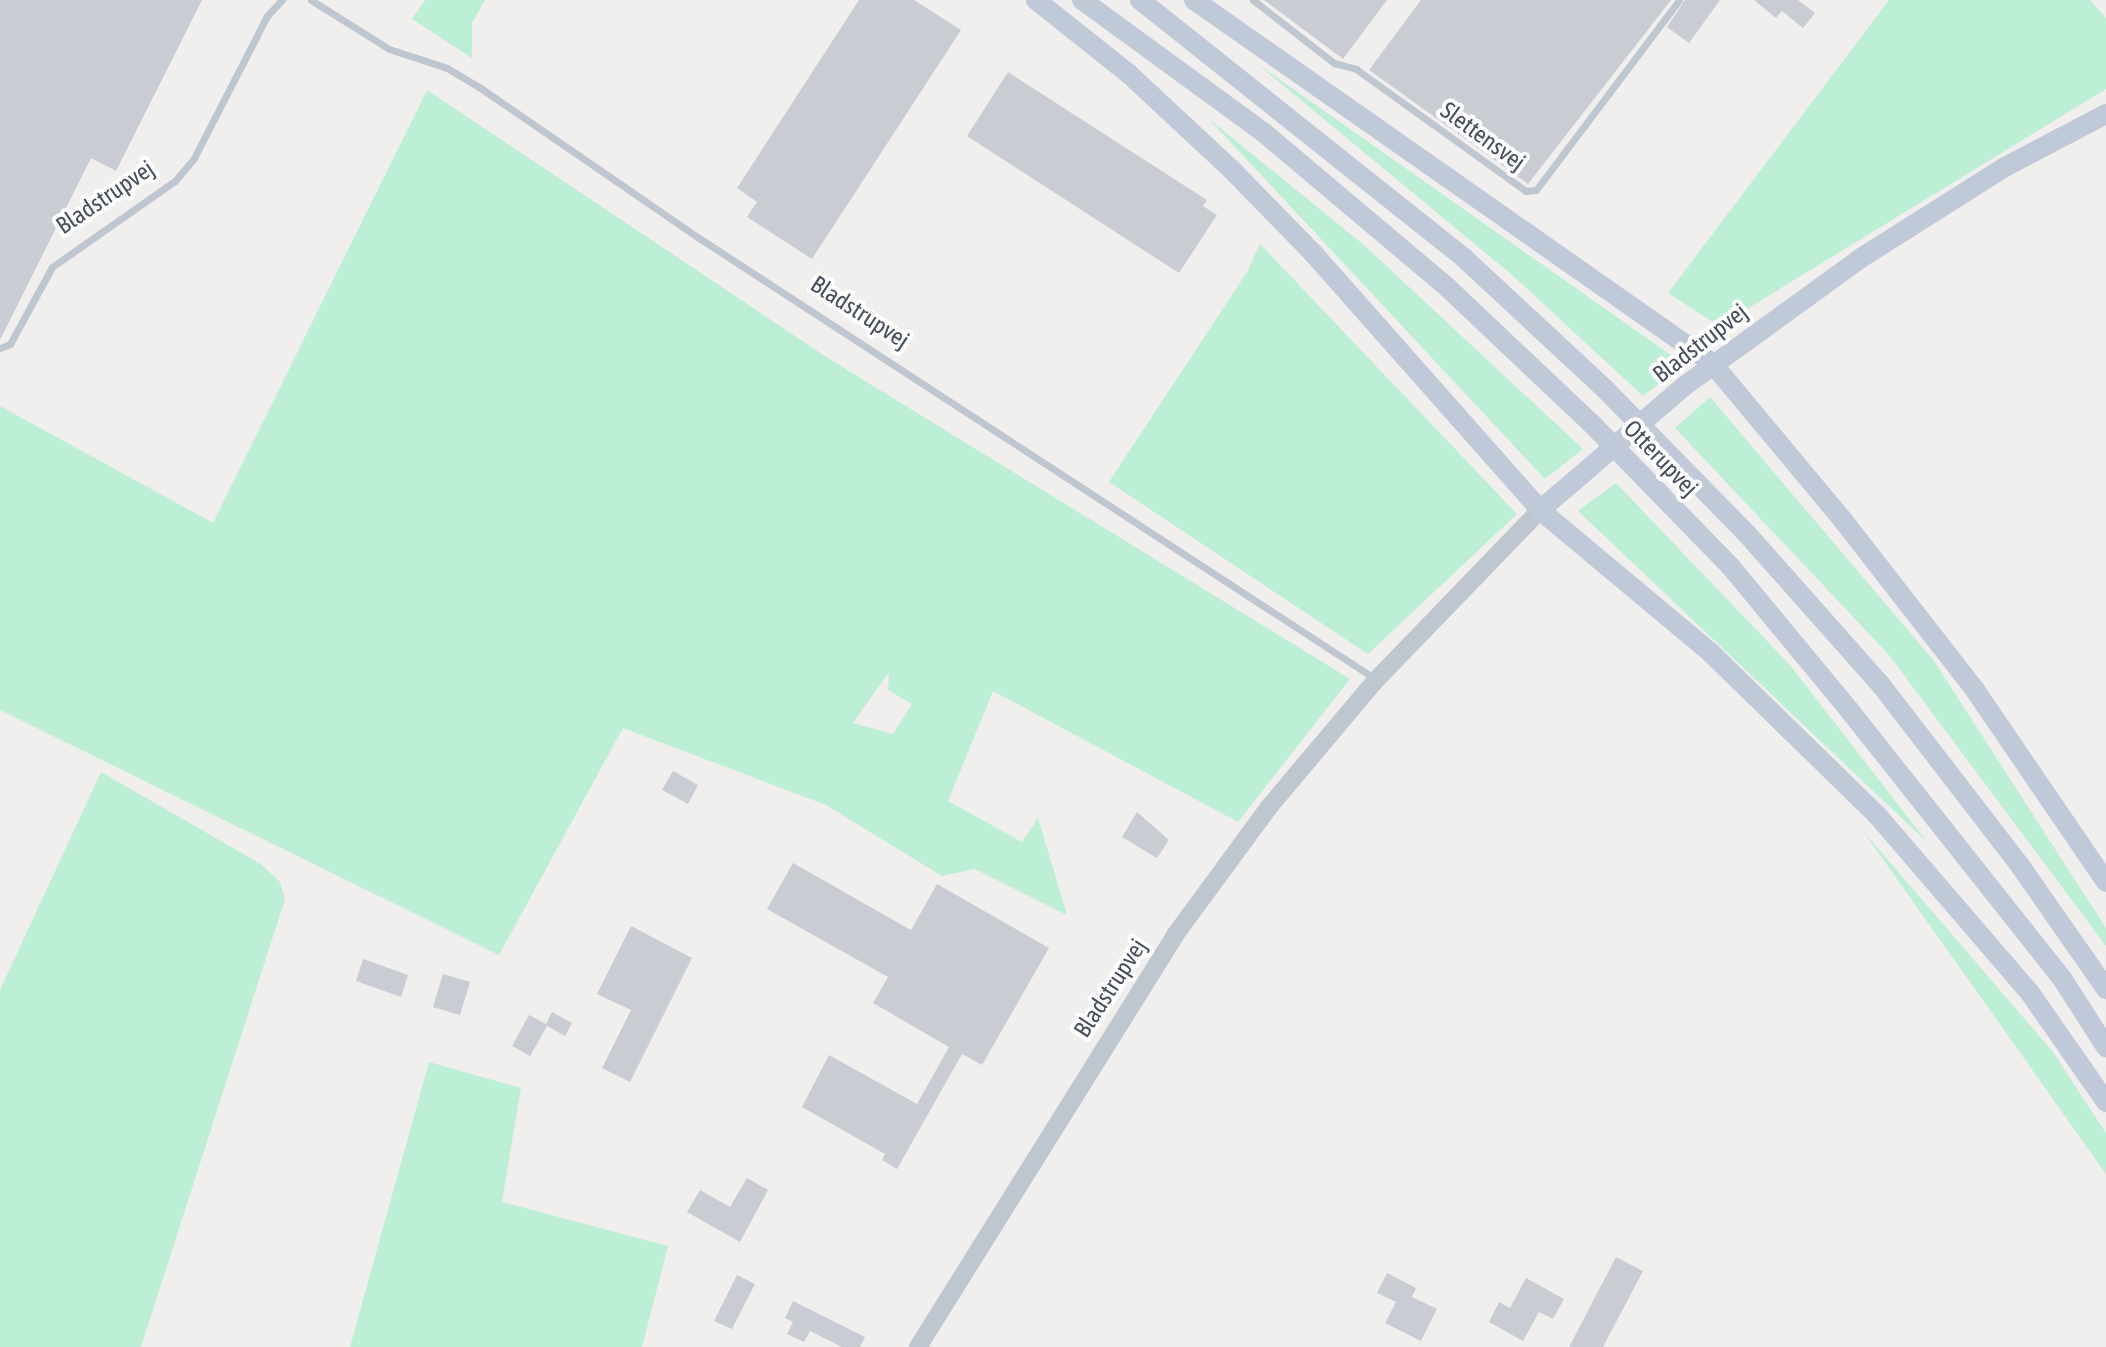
<!DOCTYPE html>
<style>
body{margin:0}
#map{position:relative;width:2106px;height:1347px;overflow:hidden;background:#f1eeee;font-family:"Asap Condensed",sans-serif}
div>[style]{position:absolute}
[style*='--x']{left:calc(var(--x)*1px);top:calc(var(--y)*1px);width:calc(var(--w)*1px);rotate:calc(var(--a)*1deg)}
.green>*{inset:0;background:#bcefd5}
.building>*{inset:0;background:#caccd4}
.service>*{height:7px;margin:-3.5px;padding:0 3.5px;transform-origin:3.5px;border-radius:3.5px;background:#bec6d0}
.tertiary>*{height:18px;margin:-9px;padding:0 9px;transform-origin:9px;border-radius:9px;background:#bec6d0}
.secondary>*{height:20px;margin:-10px;padding:0 10px;transform-origin:10px;border-radius:10px;background:#c0c9d7}
.secondary-bridge>*{height:20px;margin:-10px;padding:0 10px;transform-origin:10px;border-radius:10px;background:#c0c9d7}
span{translate:-50% -50%;white-space:nowrap;text-align:center;line-height:1.15;-webkit-text-stroke:8px #fff;paint-order:stroke}
.street-label{font-size:24px;color:#464f5b}
</style>
<div id="map">
<div class="green">
<i style="clip-path:polygon(425px 0,485px 0,472px 23px,472px 58px,412px 19px)"></i>
<i style="clip-path:polygon(1889px 0,2090px 0,2106px 18px,2106px 89px,1719px 326px,1668px 293px)"></i>
<i style="clip-path:polygon(1256px 63px,1685px 365px,1643px 396px,1511px 274px)"></i>
<i style="clip-path:polygon(evenodd,427px 90px,831px 360px,1350px 679px,1238px 822px,993px 691px,948px 801px,1022px 842px,1038px 818px,1067px 915px,975px 869px,942px 876px,826px 805px,623px 728px,499px 955px,0 710px,0 406px,213px 523px,427px 90px,889px 672px,888px 690px,912px 704px,893px 734px,853px 723px,889px 672px)"></i>
<i style="clip-path:polygon(1208px 118px,1365px 246px,1583px 449px,1545px 479px)"></i>
<i style="clip-path:polygon(1260px 244px,1517px 514px,1368px 654px,1109px 482px,1247px 272px)"></i>
<i style="clip-path:polygon(1710px 397px,1934px 661px,2106px 928px,2106px 946px,1889px 655px,1675px 428px)"></i>
<i style="clip-path:polygon(1616px 483px,1790px 665px,1927px 842px,1578px 511px)"></i>
<i style="clip-path:polygon(101px 772px,261px 864px,280px 882px,285px 899px,141px 1347px,0 1347px,0 990px)"></i>
<i style="clip-path:polygon(1863px 831px,2053px 1052px,2106px 1133px,2106px 1174px)"></i>
<i style="clip-path:polygon(429px 1062px,521px 1088px,502px 1202px,668px 1246px,642px 1347px,350px 1347px)"></i>
</div>
<div class="building">
<i style="clip-path:polygon(0 0,202px 0,116px 171px,91px 158px,0 340px)"></i>
<i style="clip-path:polygon(859px 0,914px 0,961px 30px,812px 259px,747px 217px,757px 202px,737px 188px)"></i>
<i style="clip-path:polygon(1264px 0,1387px 0,1343px 59px)"></i>
<i style="clip-path:polygon(1421px 0,1671px 0,1528px 184px,1369px 70px)"></i>
<i style="clip-path:polygon(1685px 0,1720px 0,1689px 43px,1667px 27px)"></i>
<i style="clip-path:polygon(1754px 0,1798px 0,1815px 13px,1803px 28px,1782px 11px,1776px 18px)"></i>
<i style="clip-path:polygon(1008px 72px,1207px 200px,1203px 206px,1217px 215px,1179px 273px,967px 136px)"></i>
<i style="clip-path:polygon(673px 771px,698px 785px,688px 804px,662px 790px)"></i>
<i style="clip-path:polygon(1137px 812px,1169px 840px,1157px 858px,1122px 837px)"></i>
<i style="clip-path:polygon(793px 863px,911px 930px,937px 884px,1049px 948px,982px 1065px,962px 1054px,897px 1169px,882px 1160px,885px 1154px,802px 1107px,829px 1055px,917px 1104px,949px 1047px,873px 1003px,888px 977px,767px 909px)"></i>
<i style="clip-path:polygon(631px 926px,692px 958px,630px 1082px,602px 1068px,631px 1010px,597px 994px)"></i>
<i style="clip-path:polygon(363px 959px,408px 975px,401px 997px,356px 981px)"></i>
<i style="clip-path:polygon(443px 974px,470px 982px,460px 1015px,433px 1007px)"></i>
<i style="clip-path:polygon(552px 1012px,572px 1023px,565px 1036px,547px 1026px,530px 1056px,512px 1046px,529px 1015px,546px 1024px)"></i>
<i style="clip-path:polygon(747px 1178px,768px 1190px,740px 1242px,687px 1212px,700px 1190px,730px 1207px)"></i>
<i style="clip-path:polygon(1616px 1257px,1643px 1271px,1603px 1347px,1569px 1347px)"></i>
<i style="clip-path:polygon(1387px 1273px,1416px 1288px,1412px 1297px,1437px 1309px,1421px 1341px,1385px 1323px,1396px 1302px,1377px 1293px)"></i>
<i style="clip-path:polygon(737px 1275px,755px 1284px,732px 1329px,714px 1321px)"></i>
<i style="clip-path:polygon(1526px 1278px,1564px 1299px,1553px 1319px,1539px 1312px,1523px 1341px,1489px 1322px,1499px 1302px,1510px 1308px)"></i>
<i style="clip-path:polygon(793px 1301px,865px 1337px,860px 1347px,842px 1347px,810px 1331px,804px 1342px,787px 1334px,793px 1322px,785px 1318px)"></i>
</div>
<div class="service">
<i style="--x:311;--y:0;--w:92;--a:32.1"></i>
<i style="--x:389;--y:49;--w:61;--a:18.1"></i>
<i style="--x:447;--y:68;--w:41;--a:31"></i>
<i style="--x:482;--y:89;--w:263;--a:34.5"></i>
<i style="--x:699;--y:238;--w:806;--a:33.1"></i>
<i style="--x:1253;--y:0;--w:103;--a:37.9"></i>
<i style="--x:1334;--y:63;--w:23;--a:15"></i>
<i style="--x:1356;--y:69;--w:209;--a:35.7"></i>
<i style="--x:1526;--y:191;--w:10;--a:-6"></i>
<i style="--x:1536;--y:190;--w:238;--a:-53"></i>
<i style="--x:0;--y:348;--w:11;--a:-22"></i>
<i style="--x:10;--y:344;--w:88;--a:-61.4"></i>
<i style="--x:52;--y:267;--w:150;--a:-35"></i>
<i style="--x:175;--y:181;--w:30;--a:-50"></i>
<i style="--x:194;--y:158;--w:160;--a:-62.8"></i>
<i style="--x:267;--y:16;--w:22;--a:-47"></i>
</div>
<div class="tertiary">
<i style="--x:918;--y:1347;--w:486;--a:-58"></i>
<i style="--x:1175;--y:935;--w:159;--a:-53.7"></i>
<i style="--x:1269;--y:807;--w:166;--a:-49.9"></i>
<i style="--x:1376;--y:680;--w:236;--a:-46"></i>
</div>
<div class="secondary">
<i style="--x:1036;--y:0;--w:119;--a:38.5"></i>
<i style="--x:1129;--y:74;--w:139;--a:43"></i>
<i style="--x:1231;--y:169;--w:117;--a:45.7"></i>
<i style="--x:1313;--y:253;--w:343;--a:48.5"></i>
<i style="--x:1540;--y:510;--w:224;--a:39.9"></i>
<i style="--x:1712;--y:654;--w:231;--a:44.3"></i>
<i style="--x:1877;--y:815;--w:235;--a:49.3"></i>
<i style="--x:2030;--y:993;--w:133;--a:55.1"></i>
<i style="--x:1082;--y:0;--w:224;--a:36.1"></i>
<i style="--x:1263;--y:132;--w:242;--a:40.1"></i>
<i style="--x:1448;--y:288;--w:197;--a:43.4"></i>
<i style="--x:1591;--y:423;--w:201;--a:45.8"></i>
<i style="--x:1731;--y:567;--w:187;--a:50.4"></i>
<i style="--x:1850;--y:711;--w:343;--a:51.6"></i>
<i style="--x:2063;--y:980;--w:80;--a:57.3"></i>
<i style="--x:1140;--y:0;--w:414;--a:38.5"></i>
<i style="--x:1464;--y:258;--w:192;--a:42.9"></i>
<i style="--x:1605;--y:389;--w:203;--a:45.6"></i>
<i style="--x:1747;--y:534;--w:202;--a:48.4"></i>
<i style="--x:1881;--y:685;--w:230;--a:52.4"></i>
<i style="--x:2021;--y:867;--w:149;--a:55.1"></i>
<i style="--x:1194;--y:0;--w:633;--a:35.02"></i>
<i style="--x:1712;--y:363;--w:203;--a:50.2"></i>
<i style="--x:1842;--y:519;--w:217;--a:52.1"></i>
<i style="--x:1975;--y:690;--w:232;--a:55.7"></i>
<i style="--x:1683;--y:387;--w:220;--a:-35.9"></i>
<i style="--x:1861;--y:258;--w:170;--a:-32.3"></i>
<i style="--x:2005;--y:167;--w:114;--a:-27.7"></i>
<i style="--x:1540;--y:510;--w:43;--a:-40.3"></i>
</div>
<div class="secondary-bridge">
<i style="--x:1573;--y:482;--w:145;--a:-40.8"></i>
</div>
<div class="street-label">
<span style="left:1483px;top:136px;rotate:36deg">Slettensvej</span>
<span style="left:105px;top:197px;rotate:-34deg">Bladstrupvej</span>
<span style="left:860px;top:312px;rotate:33deg">Bladstrupvej</span>
<span style="left:1700px;top:343px;rotate:-38deg">Bladstrupvej</span>
<span style="left:1661px;top:458px;rotate:46deg">Otterupvej</span>
<span style="left:1110px;top:988px;rotate:-57deg">Bladstrupvej</span>
</div>
</div>
